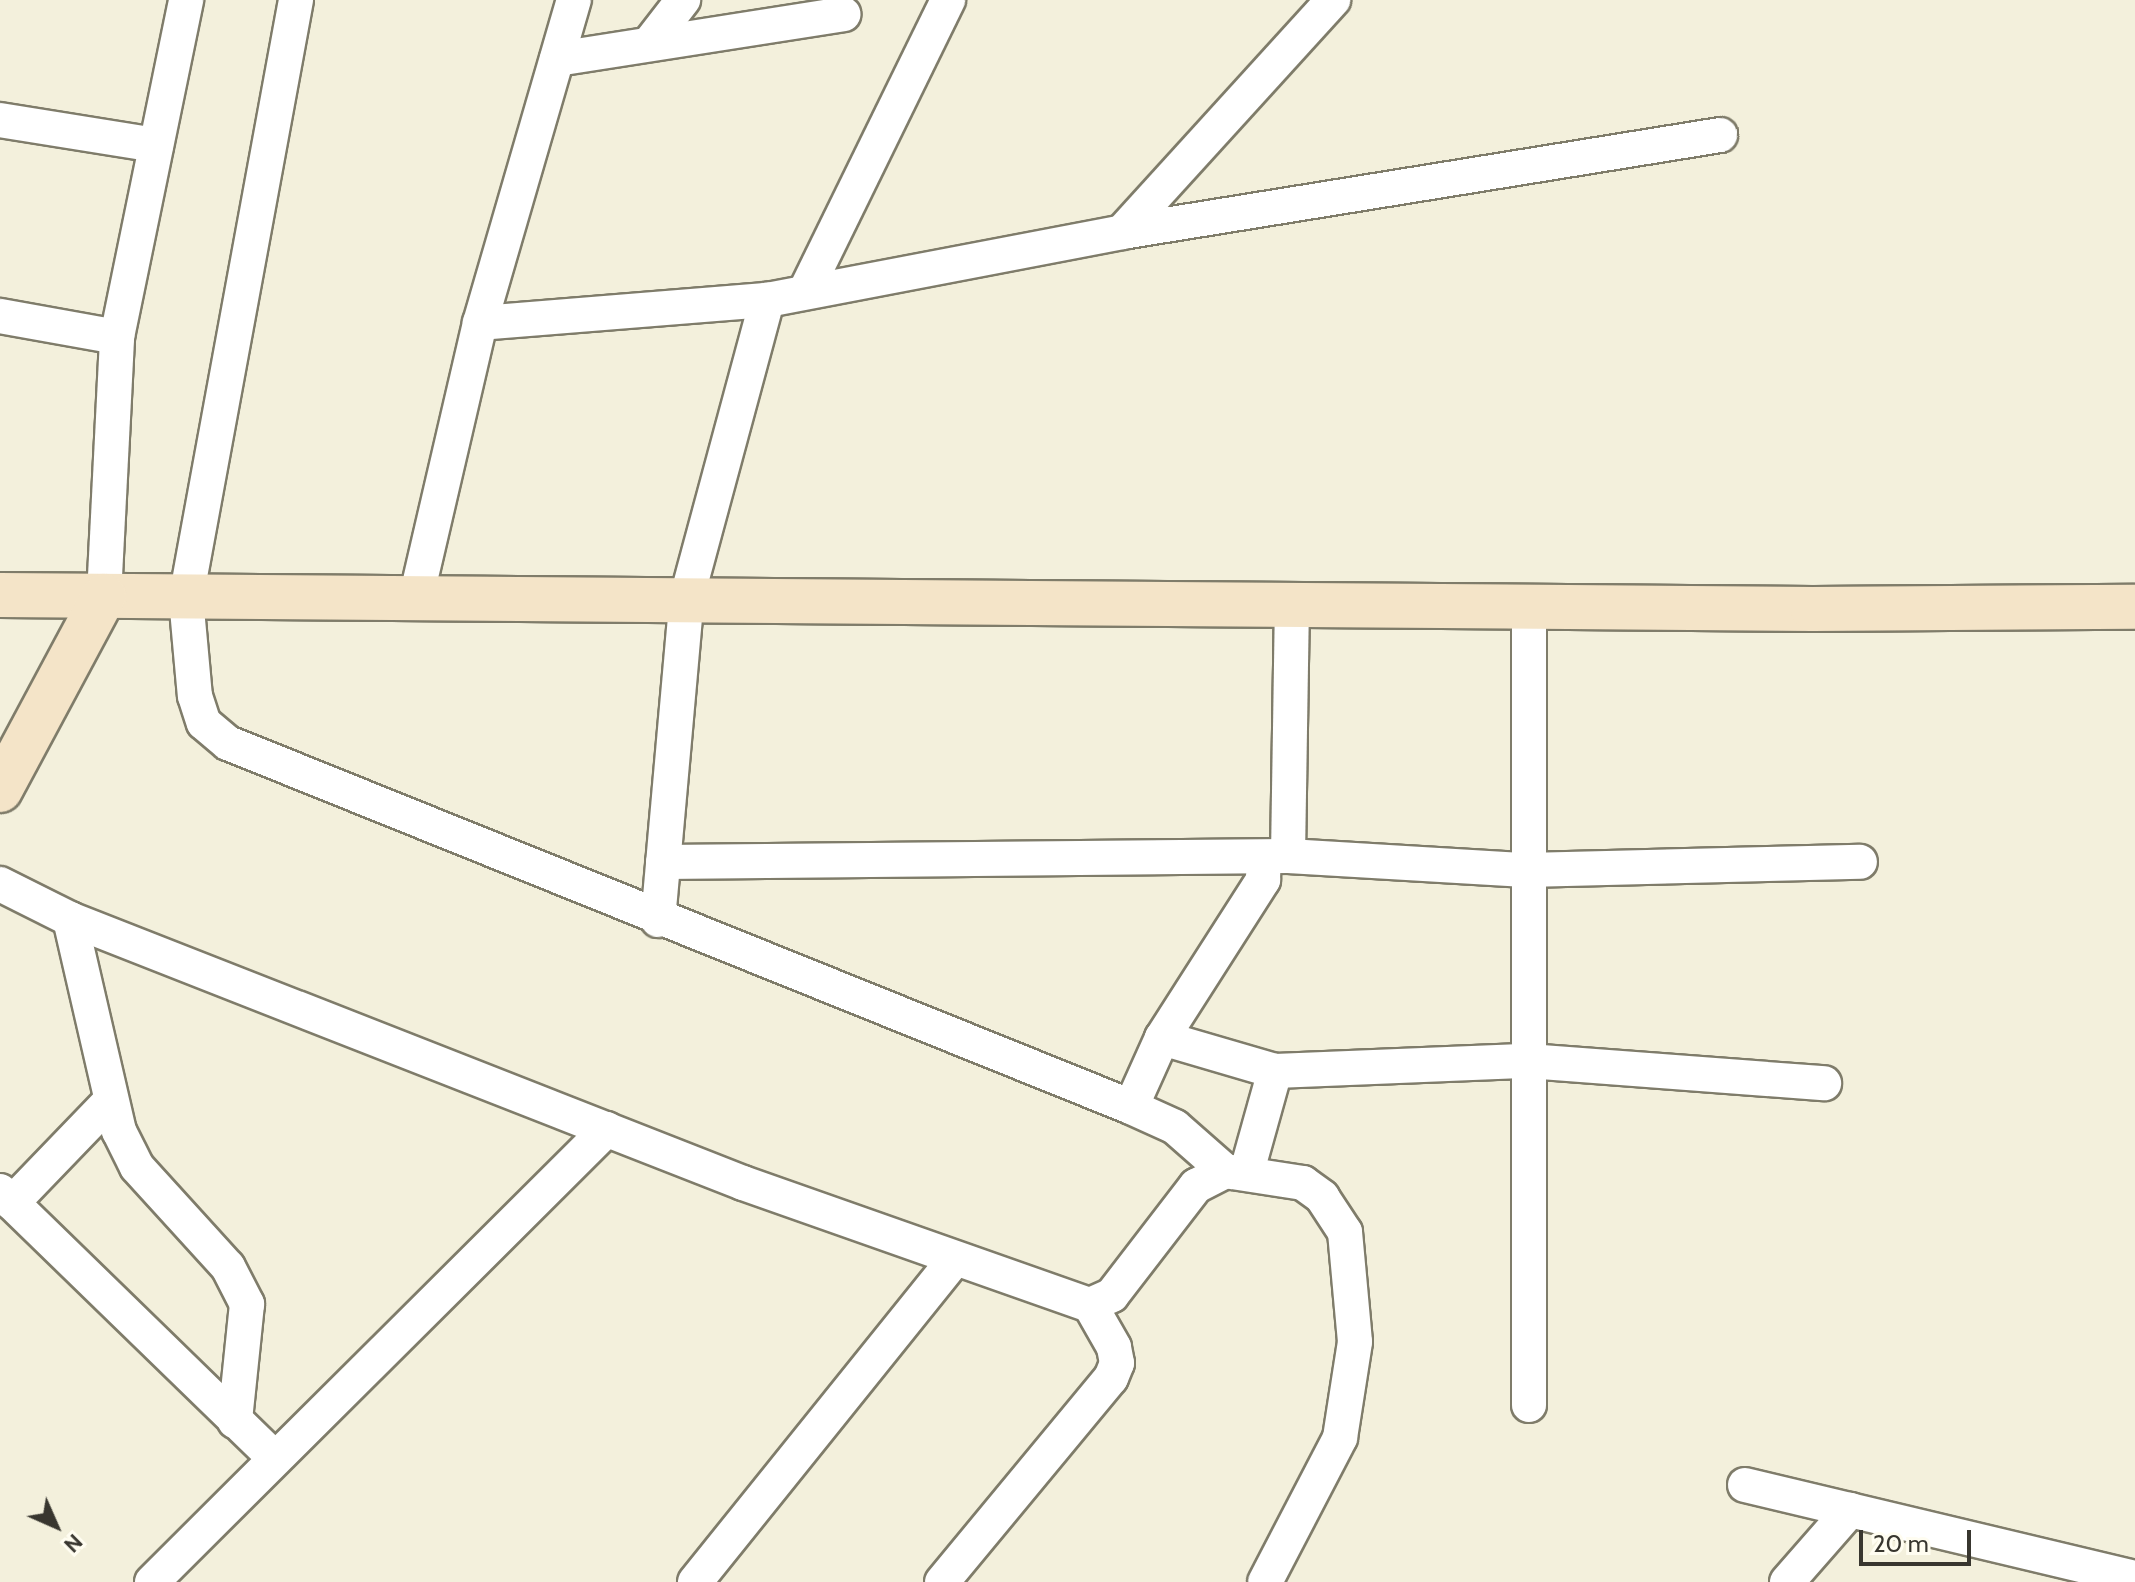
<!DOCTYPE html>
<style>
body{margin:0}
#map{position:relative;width:2135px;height:1582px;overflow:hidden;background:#f3f0dc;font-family:Cabin,sans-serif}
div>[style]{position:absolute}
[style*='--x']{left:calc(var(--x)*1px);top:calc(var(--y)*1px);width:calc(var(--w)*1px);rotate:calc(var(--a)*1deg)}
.roads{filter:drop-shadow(2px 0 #7f7c6a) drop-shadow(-2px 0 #7f7c6a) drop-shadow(0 2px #7f7c6a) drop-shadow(0 -2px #7f7c6a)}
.street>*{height:34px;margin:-17px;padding:0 17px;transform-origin:17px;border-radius:17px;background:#fff}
.secondary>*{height:44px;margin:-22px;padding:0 22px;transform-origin:22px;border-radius:22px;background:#f4e4c8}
span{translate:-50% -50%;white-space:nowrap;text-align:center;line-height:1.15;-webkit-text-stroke:6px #fffdf1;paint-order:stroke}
.north{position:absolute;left:16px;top:1486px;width:80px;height:80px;-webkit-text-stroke:6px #fffdf1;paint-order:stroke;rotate:135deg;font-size:22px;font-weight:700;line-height:32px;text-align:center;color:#38362f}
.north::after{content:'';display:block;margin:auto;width:28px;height:36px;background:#38362f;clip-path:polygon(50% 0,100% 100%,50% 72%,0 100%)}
.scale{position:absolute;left:1859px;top:1530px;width:112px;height:36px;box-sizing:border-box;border:4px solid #38362f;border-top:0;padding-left:10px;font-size:24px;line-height:28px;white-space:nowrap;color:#38362f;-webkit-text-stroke:6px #fffdf1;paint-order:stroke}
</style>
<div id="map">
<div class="roads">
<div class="street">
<i style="--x:296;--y:0;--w:608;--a:100.42"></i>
<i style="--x:186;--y:598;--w:98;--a:84.8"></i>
<i style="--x:195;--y:696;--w:28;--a:72"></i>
<i style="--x:204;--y:723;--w:31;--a:40"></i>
<i style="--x:228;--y:743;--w:974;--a:21.95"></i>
<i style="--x:1131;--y:1107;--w:48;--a:24.4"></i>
<i style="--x:1175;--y:1127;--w:67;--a:41.3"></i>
<i style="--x:649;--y:44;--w:56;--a:-52.3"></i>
<i style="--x:557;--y:59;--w:290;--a:-8.9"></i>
<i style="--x:0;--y:120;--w:158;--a:9.1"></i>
<i style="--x:1122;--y:232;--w:314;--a:-47.7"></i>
<i style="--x:806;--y:290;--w:323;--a:-63.9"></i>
<i style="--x:0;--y:316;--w:119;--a:10.2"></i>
<i style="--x:480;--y:323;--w:288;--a:-4.6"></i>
<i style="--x:767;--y:300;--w:361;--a:-10.8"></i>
<i style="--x:1122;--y:232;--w:606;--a:-9.21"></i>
<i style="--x:104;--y:596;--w:259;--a:-87.1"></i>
<i style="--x:117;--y:337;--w:344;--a:-78.4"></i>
<i style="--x:416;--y:598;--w:282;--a:-76.9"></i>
<i style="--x:480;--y:323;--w:336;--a:-73.8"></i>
<i style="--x:1288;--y:856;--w:252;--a:-89.1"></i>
<i style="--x:663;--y:862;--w:625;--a:-0.55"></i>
<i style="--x:1288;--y:856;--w:238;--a:3.4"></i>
<i style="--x:1526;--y:870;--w:334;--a:-1.4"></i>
<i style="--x:0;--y:884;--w:78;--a:26.6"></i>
<i style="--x:70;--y:919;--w:723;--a:21.42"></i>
<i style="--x:743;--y:1183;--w:368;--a:19.4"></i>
<i style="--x:1090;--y:1305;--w:24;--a:-24"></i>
<i style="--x:1112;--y:1295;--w:138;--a:-52.4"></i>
<i style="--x:1196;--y:1186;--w:33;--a:-27"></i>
<i style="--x:1225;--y:1171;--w:79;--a:8.7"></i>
<i style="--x:1303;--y:1183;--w:24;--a:36"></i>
<i style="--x:1322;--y:1197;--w:42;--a:56.7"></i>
<i style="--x:1345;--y:1232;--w:110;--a:84.8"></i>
<i style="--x:1355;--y:1342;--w:97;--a:98.9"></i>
<i style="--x:1340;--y:1438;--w:162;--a:117.5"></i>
<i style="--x:70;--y:919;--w:218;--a:77"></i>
<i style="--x:119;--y:1131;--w:40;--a:63.4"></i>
<i style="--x:137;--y:1167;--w:135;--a:47.7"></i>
<i style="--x:228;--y:1267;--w:42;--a:62.8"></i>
<i style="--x:247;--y:1304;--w:118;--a:95.9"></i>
<i style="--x:658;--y:920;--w:324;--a:-84.9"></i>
<i style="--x:687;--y:597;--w:308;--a:-74.9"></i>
<i style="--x:1162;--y:1038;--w:118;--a:16.3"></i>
<i style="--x:1275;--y:1071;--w:253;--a:-2.3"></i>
<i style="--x:1528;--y:1061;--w:297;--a:4.3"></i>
<i style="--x:1131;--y:1107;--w:76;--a:-65.8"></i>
<i style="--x:1162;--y:1038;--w:188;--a:-57.4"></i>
<i style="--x:1263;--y:880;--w:23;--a:-88"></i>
<i style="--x:1247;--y:1171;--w:104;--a:-74.4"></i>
<i style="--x:0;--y:1191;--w:382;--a:44.2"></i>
<i style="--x:12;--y:1203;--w:143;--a:-46.1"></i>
<i style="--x:1529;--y:1405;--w:799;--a:-90"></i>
<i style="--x:1745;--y:1485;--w:401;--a:13.4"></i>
<i style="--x:152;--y:1582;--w:642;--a:-44.87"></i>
<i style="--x:695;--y:1582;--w:415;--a:-51.2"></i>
<i style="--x:942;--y:1582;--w:265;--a:-50.4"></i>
<i style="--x:1111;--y:1378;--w:16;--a:-68"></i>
<i style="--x:1117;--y:1363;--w:16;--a:-101"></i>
<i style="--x:1114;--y:1347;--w:48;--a:-119.7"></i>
<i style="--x:1787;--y:1582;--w:96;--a:-48.8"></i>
</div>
<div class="secondary">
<i style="--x:0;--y:595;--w:1813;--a:0.44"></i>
<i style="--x:1813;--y:609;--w:322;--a:-0.4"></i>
<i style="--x:0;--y:790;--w:220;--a:-61.8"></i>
</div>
</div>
<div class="north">N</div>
<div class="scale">20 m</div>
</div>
